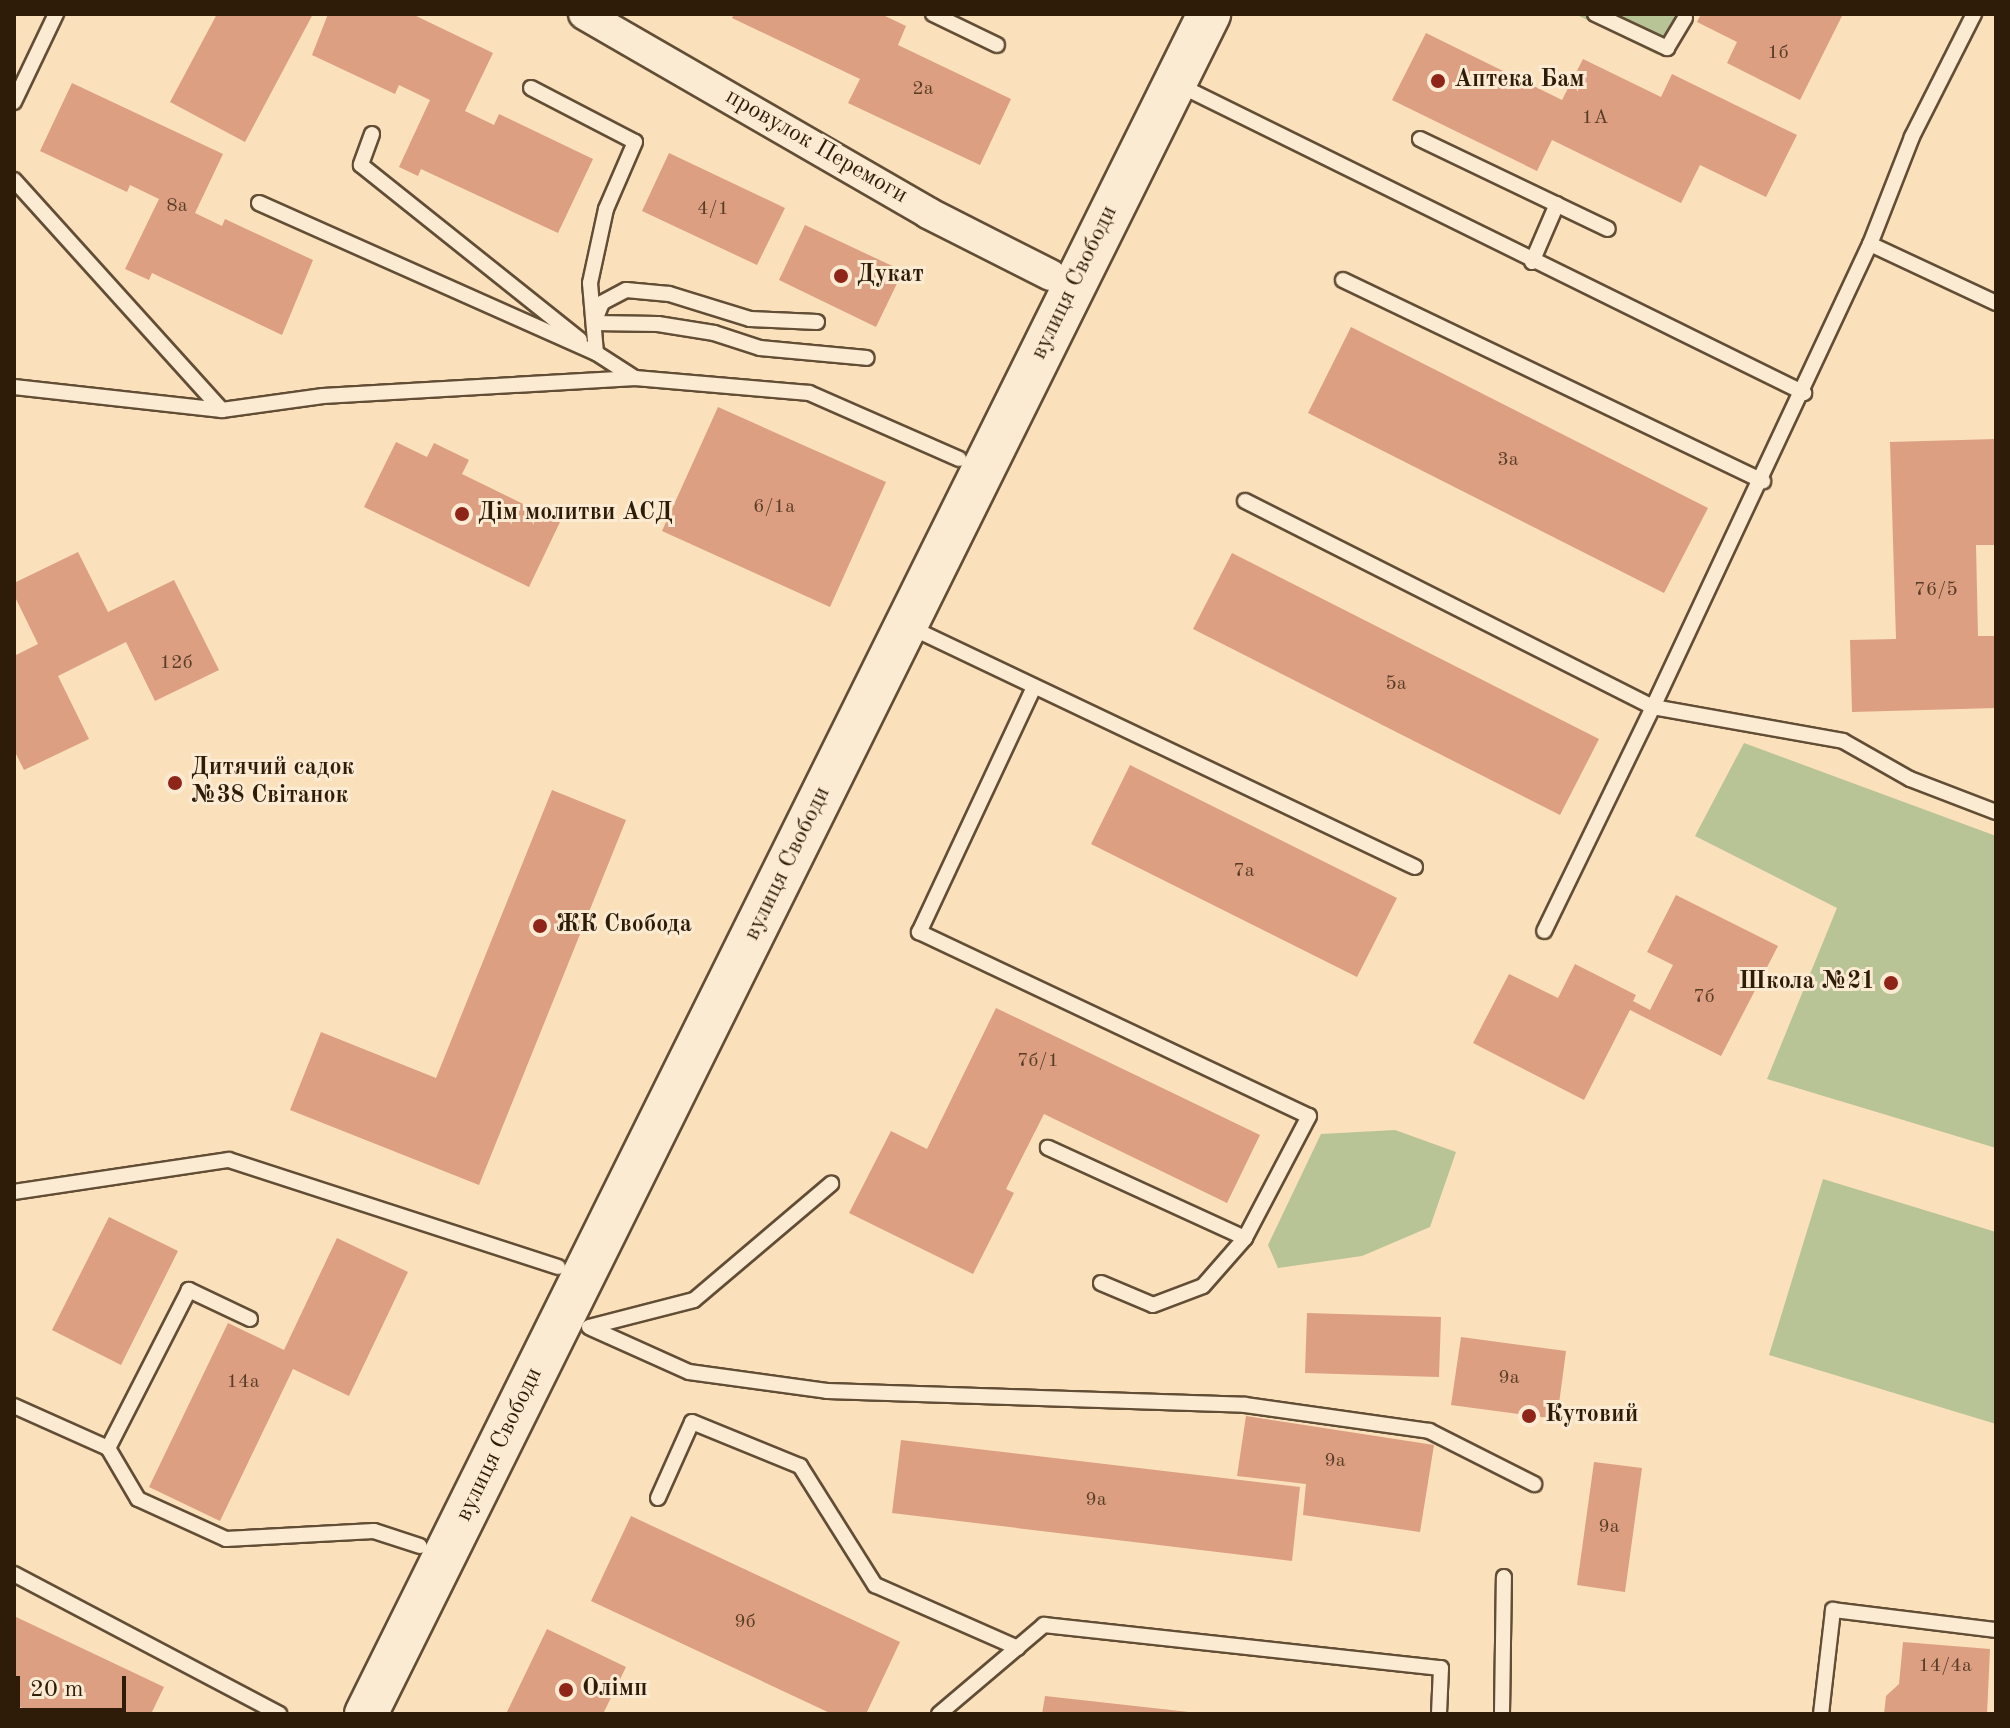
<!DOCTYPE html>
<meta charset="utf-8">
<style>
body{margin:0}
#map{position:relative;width:2010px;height:1728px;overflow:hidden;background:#fbe0bc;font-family:"Old Standard TT",serif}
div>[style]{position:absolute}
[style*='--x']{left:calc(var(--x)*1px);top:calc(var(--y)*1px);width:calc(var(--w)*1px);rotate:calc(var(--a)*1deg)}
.green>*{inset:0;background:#b8c396}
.building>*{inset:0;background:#dc9f82}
.roads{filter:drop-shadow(2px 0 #624d35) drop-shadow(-2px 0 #624d35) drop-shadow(0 2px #624d35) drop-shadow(0 -2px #624d35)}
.lane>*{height:14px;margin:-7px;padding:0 7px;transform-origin:7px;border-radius:7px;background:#fcebd3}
.street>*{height:30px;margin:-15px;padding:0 15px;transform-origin:15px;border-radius:15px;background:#fcebd3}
.secondary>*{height:42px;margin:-21px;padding:0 21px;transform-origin:21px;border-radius:21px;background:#fcebd3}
.dots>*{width:22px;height:22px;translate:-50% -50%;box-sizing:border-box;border:4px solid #fcebd3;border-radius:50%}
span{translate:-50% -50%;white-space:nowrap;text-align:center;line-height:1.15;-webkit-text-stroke:6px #fcebd3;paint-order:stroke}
.number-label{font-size:20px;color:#5a3d26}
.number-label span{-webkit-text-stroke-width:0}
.poi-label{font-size:24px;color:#2f1c08;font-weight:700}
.left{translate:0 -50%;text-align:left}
.right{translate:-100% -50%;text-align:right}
.street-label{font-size:24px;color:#2f1c08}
.frame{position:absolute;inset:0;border:16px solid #2f1c08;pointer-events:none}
.scale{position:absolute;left:16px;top:1676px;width:110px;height:36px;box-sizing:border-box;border:4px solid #2f1c08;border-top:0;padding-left:10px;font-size:24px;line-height:28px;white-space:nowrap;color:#2f1c08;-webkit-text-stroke:6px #fcebd3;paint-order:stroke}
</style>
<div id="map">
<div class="green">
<i style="clip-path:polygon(1575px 14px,1678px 14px,1658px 55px)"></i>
<i style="clip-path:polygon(1744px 743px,1996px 836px,1996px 1148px,1767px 1079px,1837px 908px,1695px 836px)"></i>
<i style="clip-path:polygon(1395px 1130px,1456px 1152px,1430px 1227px,1362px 1256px,1278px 1268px,1268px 1245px,1321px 1134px)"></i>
<i style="clip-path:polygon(1823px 1179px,1996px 1232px,1996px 1424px,1769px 1355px)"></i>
</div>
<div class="building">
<i style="clip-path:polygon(217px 14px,313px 14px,245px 142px,170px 102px)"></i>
<i style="clip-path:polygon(328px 14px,412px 14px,493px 53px,465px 111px,494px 125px,499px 114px,593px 159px,558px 233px,421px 169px,418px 176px,399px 167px,430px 100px,399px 85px,395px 94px,312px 55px)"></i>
<i style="clip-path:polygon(734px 14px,881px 14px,906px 26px,898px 45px,1011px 99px,980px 165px,848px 103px,860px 79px,732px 18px)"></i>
<i style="clip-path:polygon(1701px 14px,1843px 14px,1800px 100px,1727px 63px,1737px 42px,1697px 22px)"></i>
<i style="clip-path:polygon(1426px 33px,1562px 100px,1583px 59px,1661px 97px,1672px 74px,1797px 135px,1766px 197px,1700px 165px,1681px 203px,1552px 140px,1537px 171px,1392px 100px)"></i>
<i style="clip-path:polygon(72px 83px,223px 154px,195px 213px,222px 226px,225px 219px,313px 260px,282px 335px,152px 273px,149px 280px,125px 269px,159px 199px,130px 185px,127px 192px,40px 151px)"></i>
<i style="clip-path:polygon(669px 153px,785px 208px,757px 265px,642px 211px)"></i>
<i style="clip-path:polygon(805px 225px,903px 271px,876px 327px,779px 280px)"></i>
<i style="clip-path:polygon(1351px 327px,1708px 508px,1664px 593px,1308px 413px)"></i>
<i style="clip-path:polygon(718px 407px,886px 482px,830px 607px,662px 531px)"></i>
<i style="clip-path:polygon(1996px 439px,1996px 545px,1976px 545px,1978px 636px,1996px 636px,1996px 708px,1852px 712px,1850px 640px,1896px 639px,1890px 442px)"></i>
<i style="clip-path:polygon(396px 442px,427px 457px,434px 443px,469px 460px,462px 474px,560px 522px,529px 587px,364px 507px)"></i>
<i style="clip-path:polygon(78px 552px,108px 612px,174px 580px,219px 670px,155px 701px,126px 642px,58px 676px,89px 739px,24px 770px,14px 750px,14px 656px,38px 644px,14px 595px,14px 583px)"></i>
<i style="clip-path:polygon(1232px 553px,1599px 739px,1560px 815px,1193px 629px)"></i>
<i style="clip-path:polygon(1130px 765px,1397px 898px,1357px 977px,1091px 844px)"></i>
<i style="clip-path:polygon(552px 790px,626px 820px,479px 1185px,290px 1110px,321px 1032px,436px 1078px)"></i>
<i style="clip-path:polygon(1676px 895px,1778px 946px,1721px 1056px,1630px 1010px,1584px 1100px,1473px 1043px,1509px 974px,1558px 998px,1575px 964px,1636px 995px,1633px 1001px,1650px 1010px,1673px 965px,1647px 952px)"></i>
<i style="clip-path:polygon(996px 1008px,1260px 1135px,1227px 1203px,1044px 1114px,1006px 1189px,1014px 1193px,973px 1274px,849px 1213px,891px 1131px,927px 1149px)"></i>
<i style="clip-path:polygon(109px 1217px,178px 1251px,121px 1365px,52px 1330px)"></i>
<i style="clip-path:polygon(337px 1238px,408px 1272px,349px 1396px,293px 1369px,220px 1521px,149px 1487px,228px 1323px,284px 1350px)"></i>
<i style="clip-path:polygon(1307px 1313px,1441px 1317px,1439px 1377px,1305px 1373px)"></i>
<i style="clip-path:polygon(1461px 1337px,1566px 1351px,1557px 1419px,1451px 1405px)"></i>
<i style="clip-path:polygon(1246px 1416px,1434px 1445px,1420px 1532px,1303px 1515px,1306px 1484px,1237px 1476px)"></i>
<i style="clip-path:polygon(901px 1440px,1300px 1487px,1292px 1561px,892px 1513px)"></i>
<i style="clip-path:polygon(1594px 1462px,1642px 1468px,1625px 1592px,1577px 1585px)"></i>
<i style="clip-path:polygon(631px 1516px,900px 1642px,866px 1714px,832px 1714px,591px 1601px)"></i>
<i style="clip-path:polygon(14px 1616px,164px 1687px,151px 1714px,34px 1714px,14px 1704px)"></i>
<i style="clip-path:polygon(547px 1629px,626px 1667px,603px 1714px,506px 1714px)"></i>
<i style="clip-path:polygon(1903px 1642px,1990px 1649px,1987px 1714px,1884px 1714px,1886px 1696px,1899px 1684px)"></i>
<i style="clip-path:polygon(1045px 1696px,1189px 1712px,1188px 1714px,1042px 1714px)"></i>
</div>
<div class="roads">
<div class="lane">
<i style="--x:933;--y:14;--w:71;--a:25.8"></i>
<i style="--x:1595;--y:14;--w:80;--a:25.3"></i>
<i style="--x:1667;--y:48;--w:35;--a:-59"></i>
<i style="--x:1974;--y:14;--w:138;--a:116.8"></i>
<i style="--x:1912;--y:137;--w:115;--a:111.4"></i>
<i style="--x:1870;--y:244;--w:139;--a:25.1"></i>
<i style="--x:1179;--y:85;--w:697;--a:26.23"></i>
<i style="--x:531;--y:88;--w:117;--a:27.4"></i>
<i style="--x:635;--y:142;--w:73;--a:113.4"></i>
<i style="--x:606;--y:209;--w:76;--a:102.2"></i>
<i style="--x:590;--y:283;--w:70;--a:85.1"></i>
<i style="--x:14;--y:102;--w:98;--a:-64.5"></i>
<i style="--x:372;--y:134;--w:33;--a:110"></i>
<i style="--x:361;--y:165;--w:280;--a:38.6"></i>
<i style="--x:1420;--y:139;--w:208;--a:25.6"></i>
<i style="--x:14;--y:180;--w:310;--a:47.9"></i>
<i style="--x:222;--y:410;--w:102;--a:-7.9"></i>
<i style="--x:323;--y:396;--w:313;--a:-3.3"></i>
<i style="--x:635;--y:378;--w:175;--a:4.9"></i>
<i style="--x:809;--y:393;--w:164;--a:23.7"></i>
<i style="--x:259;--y:203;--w:369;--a:24"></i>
<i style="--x:596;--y:353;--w:46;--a:32.7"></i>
<i style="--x:1870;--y:244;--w:511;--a:115.11"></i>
<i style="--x:1653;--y:707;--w:193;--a:10.1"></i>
<i style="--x:1843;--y:741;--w:77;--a:29.6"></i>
<i style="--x:1910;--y:779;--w:92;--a:21"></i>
<i style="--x:1532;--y:262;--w:63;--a:-66.7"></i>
<i style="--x:1343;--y:280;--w:466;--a:25.6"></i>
<i style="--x:817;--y:322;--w:67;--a:-177.4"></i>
<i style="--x:750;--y:319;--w:85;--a:-162.8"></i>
<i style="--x:669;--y:294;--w:43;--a:-174.7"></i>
<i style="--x:626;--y:290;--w:27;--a:152"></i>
<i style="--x:602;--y:303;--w:22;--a:112"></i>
<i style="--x:594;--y:323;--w:64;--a:0.9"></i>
<i style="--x:658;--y:324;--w:57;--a:9.1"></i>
<i style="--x:714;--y:333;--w:48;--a:18.1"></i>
<i style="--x:760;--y:348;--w:107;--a:5.3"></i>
<i style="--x:14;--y:387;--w:209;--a:6.3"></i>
<i style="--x:1245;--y:501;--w:457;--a:26.8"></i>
<i style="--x:1653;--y:707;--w:249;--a:115.9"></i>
<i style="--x:910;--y:627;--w:559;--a:25.42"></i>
<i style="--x:1034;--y:687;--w:271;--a:115.1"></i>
<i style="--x:919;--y:932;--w:431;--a:25.3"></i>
<i style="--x:1309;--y:1116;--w:138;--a:117.7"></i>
<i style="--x:1245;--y:1238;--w:217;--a:-155.4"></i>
<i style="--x:14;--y:1192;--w:217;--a:-8.5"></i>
<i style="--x:229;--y:1160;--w:346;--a:18"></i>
<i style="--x:1101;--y:1283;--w:56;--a:22.9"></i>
<i style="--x:1153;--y:1305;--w:53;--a:-20.8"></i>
<i style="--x:1203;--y:1286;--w:64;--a:-48.8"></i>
<i style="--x:250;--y:1319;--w:68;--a:-154.6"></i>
<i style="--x:189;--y:1290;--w:178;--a:117.1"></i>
<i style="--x:108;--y:1448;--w:59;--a:59.5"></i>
<i style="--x:138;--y:1499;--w:97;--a:24.4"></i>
<i style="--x:226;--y:1539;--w:148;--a:-3.1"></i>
<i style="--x:374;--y:1531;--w:48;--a:18.1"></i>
<i style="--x:589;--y:1327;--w:108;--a:-14.4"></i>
<i style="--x:694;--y:1300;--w:180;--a:-40.3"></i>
<i style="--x:591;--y:1328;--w:107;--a:24.2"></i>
<i style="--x:689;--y:1372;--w:139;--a:7.8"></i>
<i style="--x:827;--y:1391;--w:418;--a:1.9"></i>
<i style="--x:1245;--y:1405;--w:186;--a:8"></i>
<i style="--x:1429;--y:1431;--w:118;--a:26.8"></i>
<i style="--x:14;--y:1406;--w:103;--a:24.1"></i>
<i style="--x:658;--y:1498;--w:83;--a:-65.9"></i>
<i style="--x:692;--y:1422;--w:117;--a:22.2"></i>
<i style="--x:800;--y:1466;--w:141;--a:57.8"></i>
<i style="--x:875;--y:1585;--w:156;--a:23.8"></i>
<i style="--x:14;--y:1574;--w:300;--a:27.8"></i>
<i style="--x:939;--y:1714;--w:138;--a:-40.3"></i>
<i style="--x:1044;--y:1625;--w:399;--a:6.2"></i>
<i style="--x:1441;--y:1668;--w:46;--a:92.5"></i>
<i style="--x:1502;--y:1714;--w:137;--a:-89.2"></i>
<i style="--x:1821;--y:1714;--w:105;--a:-83.4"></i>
<i style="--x:1833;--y:1610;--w:164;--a:7"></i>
</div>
<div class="street">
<i style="--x:584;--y:14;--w:397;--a:30"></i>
<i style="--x:928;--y:213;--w:137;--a:26.9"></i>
</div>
<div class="secondary">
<i style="--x:366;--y:1714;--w:1898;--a:-63.62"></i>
</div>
</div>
<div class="dots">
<i style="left:1438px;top:81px;background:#8f2418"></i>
<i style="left:841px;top:276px;background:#8f2418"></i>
<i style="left:462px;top:514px;background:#8f2418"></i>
<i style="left:175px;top:783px;background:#8f2418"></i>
<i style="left:540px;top:926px;background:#8f2418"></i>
<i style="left:1891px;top:983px;background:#8f2418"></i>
<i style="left:1529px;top:1416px;background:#8f2418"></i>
<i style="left:566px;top:1690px;background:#8f2418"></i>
</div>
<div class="number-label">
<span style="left:1778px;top:53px">1б</span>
<span style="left:923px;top:89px">2а</span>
<span style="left:1595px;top:118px">1А</span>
<span style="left:177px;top:206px">8а</span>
<span style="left:713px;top:209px">4/1</span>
<span style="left:1508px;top:460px">3а</span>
<span style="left:774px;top:507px">6/1а</span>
<span style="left:1936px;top:590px">76/5</span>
<span style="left:176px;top:663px">12б</span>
<span style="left:1396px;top:684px">5а</span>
<span style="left:1244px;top:871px">7а</span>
<span style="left:1704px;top:997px">7б</span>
<span style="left:1038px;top:1061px">7б/1</span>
<span style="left:1509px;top:1378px">9а</span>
<span style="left:243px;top:1382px">14а</span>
<span style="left:1335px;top:1461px">9а</span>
<span style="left:1096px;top:1500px">9а</span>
<span style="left:1609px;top:1527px">9а</span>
<span style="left:745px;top:1622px">9б</span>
<span style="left:1945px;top:1666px">14/4а</span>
</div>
<div class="poi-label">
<span class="left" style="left:1454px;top:81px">Аптека Бам</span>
<span class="left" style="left:857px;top:276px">Дукат</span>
<span class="left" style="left:478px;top:514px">Дім молитви АСД</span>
<span class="left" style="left:191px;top:783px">Дитячий садок<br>№38 Світанок</span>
<span class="left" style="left:556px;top:926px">ЖК Свобода</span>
<span class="right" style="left:1875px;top:983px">Школа №21</span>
<span class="left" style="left:1545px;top:1416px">Кутовий</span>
<span class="left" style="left:582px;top:1690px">Олімп</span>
</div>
<div class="street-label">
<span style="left:816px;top:147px;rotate:30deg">провулок Перемоги</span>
<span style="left:1075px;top:283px;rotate:-64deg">вулиця Свободи</span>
<span style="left:788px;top:864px;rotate:-64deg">вулиця Свободи</span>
<span style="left:500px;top:1445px;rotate:-64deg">вулиця Свободи</span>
</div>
<div class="frame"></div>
<div class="scale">20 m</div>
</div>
